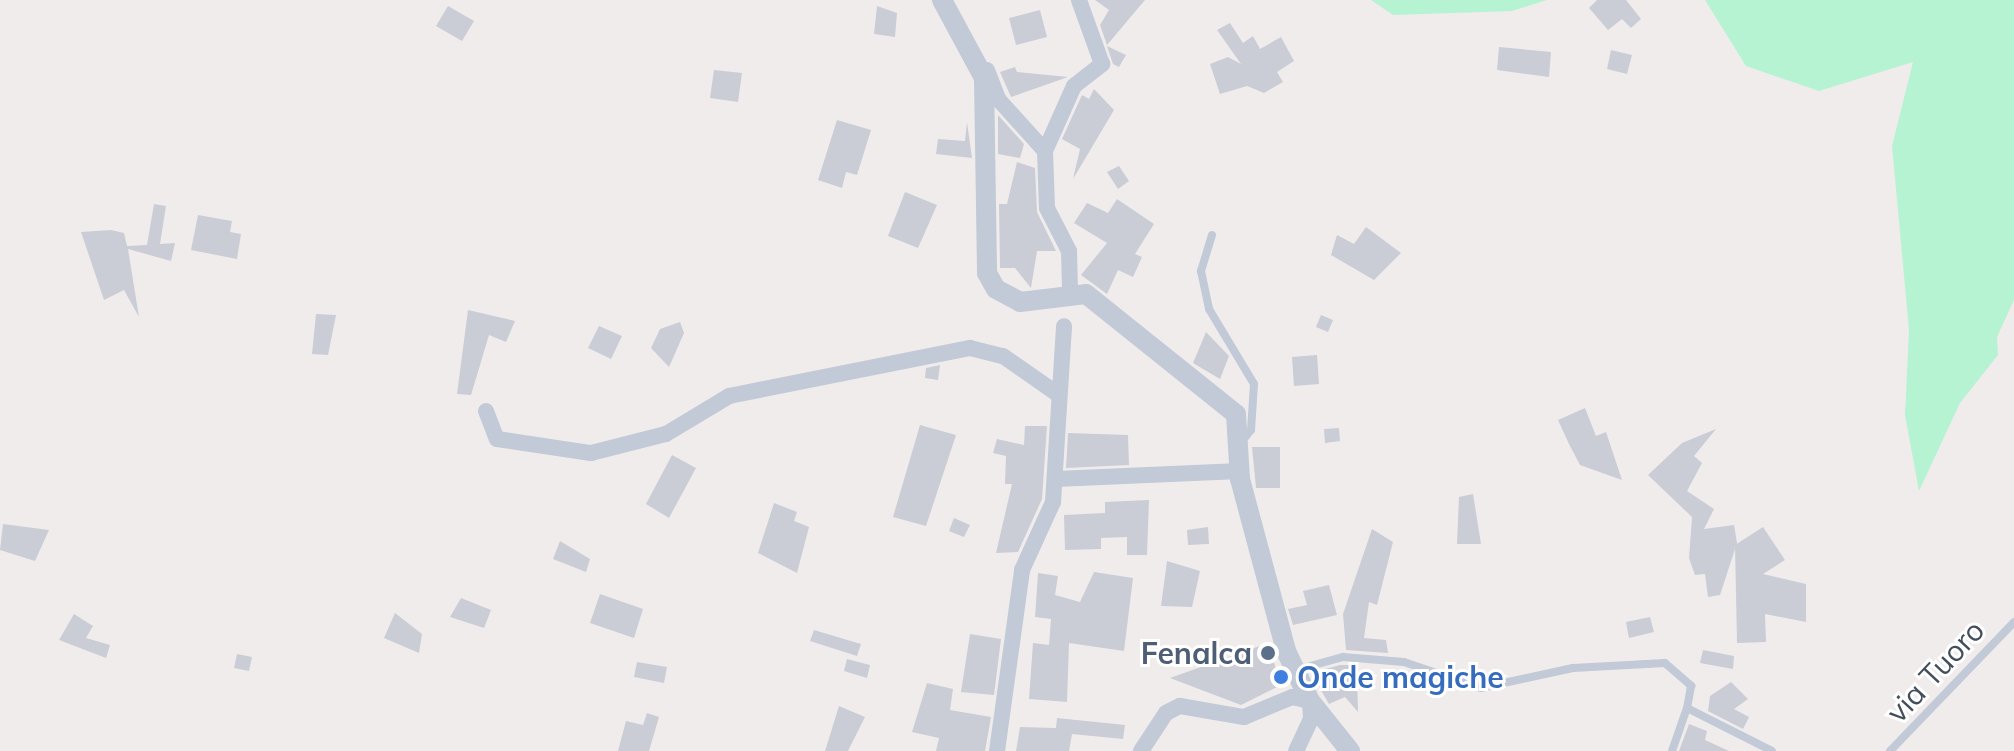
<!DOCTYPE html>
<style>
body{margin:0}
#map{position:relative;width:2014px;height:751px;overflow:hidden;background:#f0ecec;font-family:Mulish,sans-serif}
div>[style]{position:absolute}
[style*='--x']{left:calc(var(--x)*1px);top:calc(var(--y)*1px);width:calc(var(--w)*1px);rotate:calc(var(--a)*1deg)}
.green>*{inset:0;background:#b5f3d3}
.building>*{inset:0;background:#cacdd5}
.service>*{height:8px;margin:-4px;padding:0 4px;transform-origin:4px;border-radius:4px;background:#c1cad6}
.minor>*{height:16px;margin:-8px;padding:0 8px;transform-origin:8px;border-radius:8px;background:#c1cad6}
.tertiary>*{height:20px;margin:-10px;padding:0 10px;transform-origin:10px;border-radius:10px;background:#c1cad6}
.dots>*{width:22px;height:22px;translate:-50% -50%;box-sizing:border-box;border:4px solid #fff;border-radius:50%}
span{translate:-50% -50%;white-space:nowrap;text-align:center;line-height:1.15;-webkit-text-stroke:6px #fff;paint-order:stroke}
.service-label{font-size:30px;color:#4e5e75;font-weight:700}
.right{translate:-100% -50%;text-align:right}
.street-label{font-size:30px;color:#434e5c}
.shop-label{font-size:30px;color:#366cbe;font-weight:700}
.left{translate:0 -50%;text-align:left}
</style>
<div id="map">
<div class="green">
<i style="clip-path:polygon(1371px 0,1547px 0,1512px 11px,1393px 15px)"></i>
<i style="clip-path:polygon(1705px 0,2014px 0,2014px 300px,1997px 337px,1998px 355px,1960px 403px,1919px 491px,1905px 415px,1909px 330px,1892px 146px,1913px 62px,1819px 91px,1746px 66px)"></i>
</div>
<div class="building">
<i style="clip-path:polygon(1095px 0,1145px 0,1107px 45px,1100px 25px,1109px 10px)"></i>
<i style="clip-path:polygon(1597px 0,1626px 0,1641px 19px,1631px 28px,1622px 19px,1608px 30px,1589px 8px)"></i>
<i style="clip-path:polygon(448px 6px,474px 21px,462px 41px,436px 26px)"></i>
<i style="clip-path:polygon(877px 6px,897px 13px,895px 37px,874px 34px)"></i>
<i style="clip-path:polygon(1040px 10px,1047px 37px,1016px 45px,1009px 18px)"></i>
<i style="clip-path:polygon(1230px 23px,1243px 43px,1253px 36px,1260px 49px,1281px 37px,1294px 61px,1277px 72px,1283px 82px,1264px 93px,1247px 86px,1220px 94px,1210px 64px,1228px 57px,1241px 64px,1217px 30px)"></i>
<i style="clip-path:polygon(1107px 46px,1126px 55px,1119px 67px,1113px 64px)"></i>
<i style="clip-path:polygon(1499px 47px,1551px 52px,1549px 77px,1497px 70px)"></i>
<i style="clip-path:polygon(1611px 50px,1632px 55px,1627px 74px,1607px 69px)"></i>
<i style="clip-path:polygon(1015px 67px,1017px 72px,1068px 77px,1011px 97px,1000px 72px)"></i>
<i style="clip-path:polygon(714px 70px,742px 73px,738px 102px,710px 98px)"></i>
<i style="clip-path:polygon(1094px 89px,1114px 110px,1073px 179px,1080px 149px,1062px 139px,1082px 95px,1089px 99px)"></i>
<i style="clip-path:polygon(998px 115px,1024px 144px,1020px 158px,998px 154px)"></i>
<i style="clip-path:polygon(837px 120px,871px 130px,857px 175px,846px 172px,842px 188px,818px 180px)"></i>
<i style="clip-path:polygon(967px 122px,972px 158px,936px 154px,938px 139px,965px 141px)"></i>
<i style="clip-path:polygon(1017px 162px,1035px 168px,1037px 212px,1056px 251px,1037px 251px,1031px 288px,1015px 268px,1000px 268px,999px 204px,1007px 204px)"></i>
<i style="clip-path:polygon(1119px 166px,1129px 181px,1118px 189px,1107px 172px)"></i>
<i style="clip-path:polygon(905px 192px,937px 205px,918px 248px,888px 236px)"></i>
<i style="clip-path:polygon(1117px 199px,1154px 224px,1135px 254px,1142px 257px,1133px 277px,1118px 270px,1107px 294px,1081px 275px,1107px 243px,1074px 223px,1087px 203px,1108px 213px)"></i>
<i style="clip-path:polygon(154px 204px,166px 206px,160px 244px,175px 243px,171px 261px,128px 249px,139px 317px,124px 290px,104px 300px,81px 232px,111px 230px,124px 233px,127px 246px,147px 245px)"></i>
<i style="clip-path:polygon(198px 215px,232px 221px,230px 232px,241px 234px,237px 259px,191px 250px)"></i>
<i style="clip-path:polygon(1366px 227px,1401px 253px,1374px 280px,1331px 255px,1337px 235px,1354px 244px)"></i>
<i style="clip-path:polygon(468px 310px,515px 321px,506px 342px,489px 335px,471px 395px,457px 394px)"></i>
<i style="clip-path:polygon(316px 314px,336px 315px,328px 355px,312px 354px)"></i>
<i style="clip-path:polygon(1321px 315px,1333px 320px,1328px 332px,1316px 327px)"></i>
<i style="clip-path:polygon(680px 322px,684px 333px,669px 367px,651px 348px,660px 329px)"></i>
<i style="clip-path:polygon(599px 326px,622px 336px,611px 359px,588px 348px)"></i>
<i style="clip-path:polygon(1206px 332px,1229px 356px,1220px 379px,1193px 363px)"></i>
<i style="clip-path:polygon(1317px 355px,1319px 384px,1294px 386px,1292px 357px)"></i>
<i style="clip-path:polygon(940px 365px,938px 380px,925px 378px,926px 368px)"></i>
<i style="clip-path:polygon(1585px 408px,1596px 436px,1606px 432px,1622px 480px,1580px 465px,1569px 444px,1558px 420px)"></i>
<i style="clip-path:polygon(920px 425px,956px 435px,926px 526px,893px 517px)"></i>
<i style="clip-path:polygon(1025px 426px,1047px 426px,1042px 499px,1018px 552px,996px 553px,1012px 484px,1005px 484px,1006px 456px,993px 453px,997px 439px,1024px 445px)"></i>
<i style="clip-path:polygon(1339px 428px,1340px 441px,1325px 443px,1324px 429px)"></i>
<i style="clip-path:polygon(1716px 429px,1694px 456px,1702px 463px,1687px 491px,1714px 509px,1704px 529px,1734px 525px,1737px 543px,1720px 595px,1708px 597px,1705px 574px,1695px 575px,1689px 558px,1692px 517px,1648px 475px,1682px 443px)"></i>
<i style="clip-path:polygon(1068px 433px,1128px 435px,1129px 465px,1066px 468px)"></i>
<i style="clip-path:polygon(1252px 447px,1280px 447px,1280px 488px,1256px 488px)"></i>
<i style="clip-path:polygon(672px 455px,696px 468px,669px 518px,646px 504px)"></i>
<i style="clip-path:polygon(1473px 494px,1481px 544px,1457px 544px,1459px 497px)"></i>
<i style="clip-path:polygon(1149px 500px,1147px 555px,1127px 555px,1127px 537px,1101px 538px,1101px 549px,1065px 550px,1064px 515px,1105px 513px,1105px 502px)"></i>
<i style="clip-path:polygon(774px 503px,797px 512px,794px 521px,809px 527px,797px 573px,758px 553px)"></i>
<i style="clip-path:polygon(954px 518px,970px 525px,964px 537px,949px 531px)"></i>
<i style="clip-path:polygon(3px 524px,49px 530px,35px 561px,0 550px)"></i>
<i style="clip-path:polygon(1208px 527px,1209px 544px,1188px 545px,1187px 530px)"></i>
<i style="clip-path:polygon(1763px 527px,1785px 560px,1763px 574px,1806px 584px,1806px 622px,1765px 614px,1766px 642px,1737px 643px,1735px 545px)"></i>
<i style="clip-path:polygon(1372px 529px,1393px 542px,1377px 605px,1369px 602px,1364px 638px,1386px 640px,1388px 653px,1346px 650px,1343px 614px)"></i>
<i style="clip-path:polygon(560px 541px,590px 559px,586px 572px,553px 559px)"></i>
<i style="clip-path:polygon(1167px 561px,1200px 571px,1192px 607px,1161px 606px)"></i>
<i style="clip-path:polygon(1094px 572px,1133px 578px,1124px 651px,1069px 643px,1067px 702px,1029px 699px,1033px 643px,1049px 645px,1051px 619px,1035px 617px,1038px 573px,1058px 576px,1055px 595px,1080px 602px)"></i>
<i style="clip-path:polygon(1329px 585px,1337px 615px,1293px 625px,1288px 609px,1307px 605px,1303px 591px)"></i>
<i style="clip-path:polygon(600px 594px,643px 609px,634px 638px,590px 623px)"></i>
<i style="clip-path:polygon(461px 598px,491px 610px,484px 628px,450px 617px)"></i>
<i style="clip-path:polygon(395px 613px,422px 634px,419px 653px,384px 638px)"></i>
<i style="clip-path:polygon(74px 614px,93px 626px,86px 638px,110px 645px,106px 658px,59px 640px)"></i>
<i style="clip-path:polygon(1650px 617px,1654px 632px,1629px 638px,1626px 622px)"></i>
<i style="clip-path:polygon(814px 630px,861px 644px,857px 656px,810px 641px)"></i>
<i style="clip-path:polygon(970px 634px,1001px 639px,994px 695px,961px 692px)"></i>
<i style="clip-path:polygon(1268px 643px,1281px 685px,1241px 705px,1170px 678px)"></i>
<i style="clip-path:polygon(1703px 650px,1734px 656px,1733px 669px,1700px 663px)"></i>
<i style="clip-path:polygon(237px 654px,252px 657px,249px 671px,234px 668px)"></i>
<i style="clip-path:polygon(847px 659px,870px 665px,867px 678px,844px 671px)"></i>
<i style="clip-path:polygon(637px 662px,667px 667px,664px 683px,634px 677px)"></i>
<i style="clip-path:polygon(1340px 665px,1352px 665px,1357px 677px,1358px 712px,1345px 697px,1329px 704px,1311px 673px)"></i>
<i style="clip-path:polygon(1731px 682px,1748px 699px,1734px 709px,1749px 717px,1743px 729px,1708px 711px,1710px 696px)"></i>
<i style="clip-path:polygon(927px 683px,953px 689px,950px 710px,991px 717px,985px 751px,936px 751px,939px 738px,912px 732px)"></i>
<i style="clip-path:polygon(839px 706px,865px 717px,848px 751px,825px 751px)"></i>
<i style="clip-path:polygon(647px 713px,659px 717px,649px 751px,618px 751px,626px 721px,643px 725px)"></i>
<i style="clip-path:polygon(1057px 718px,1125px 725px,1123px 739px,1072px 734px,1069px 751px,1016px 751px,1020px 727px,1056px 728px)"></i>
<i style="clip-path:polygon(1689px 724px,1707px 731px,1705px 740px,1729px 751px,1679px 751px)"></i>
</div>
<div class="service">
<i style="--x:1212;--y:235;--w:38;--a:107"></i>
<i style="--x:1201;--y:271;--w:39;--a:78"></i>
<i style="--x:1209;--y:309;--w:87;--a:59"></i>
<i style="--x:1254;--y:384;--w:46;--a:93.7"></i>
<i style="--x:1251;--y:430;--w:14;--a:129"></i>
<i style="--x:1296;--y:670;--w:49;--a:-15.5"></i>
<i style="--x:1343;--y:657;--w:61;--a:4.7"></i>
<i style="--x:1404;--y:662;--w:81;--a:18.7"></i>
<i style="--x:1481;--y:688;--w:94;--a:-12.3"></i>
<i style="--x:1573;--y:668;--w:92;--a:-3.1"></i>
<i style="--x:1665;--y:663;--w:35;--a:41"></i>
<i style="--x:1691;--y:686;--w:22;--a:100"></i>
<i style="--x:1672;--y:751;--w:46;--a:-70.8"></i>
<i style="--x:1687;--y:708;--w:95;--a:26.8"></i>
<i style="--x:1890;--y:751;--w:179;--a:-46.1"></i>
</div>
<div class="minor">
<i style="--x:987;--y:70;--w:31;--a:69"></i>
<i style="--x:998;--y:99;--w:70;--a:47.9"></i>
<i style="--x:1070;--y:291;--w:40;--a:-91.4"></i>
<i style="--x:1069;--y:251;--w:48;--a:-117.1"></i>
<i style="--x:1047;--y:208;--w:57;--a:-92"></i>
<i style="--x:1045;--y:151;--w:71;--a:-66"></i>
<i style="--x:1074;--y:86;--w:36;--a:-38"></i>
<i style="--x:1102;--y:64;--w:68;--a:-109.8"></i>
<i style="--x:486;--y:411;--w:30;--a:69"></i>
<i style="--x:497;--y:439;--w:95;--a:8.5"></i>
<i style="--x:591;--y:453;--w:77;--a:-14.2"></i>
<i style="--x:666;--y:434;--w:74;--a:-31.1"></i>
<i style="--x:729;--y:396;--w:246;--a:-11.3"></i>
<i style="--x:970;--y:348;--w:34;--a:14"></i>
<i style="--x:1003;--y:356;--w:68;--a:34.9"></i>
<i style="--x:1056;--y:479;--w:184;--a:-2.5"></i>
<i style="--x:997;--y:751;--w:183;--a:-82.1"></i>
<i style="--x:1022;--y:570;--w:75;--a:-65.5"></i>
<i style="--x:1053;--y:502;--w:176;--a:-86.4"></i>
<i style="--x:1141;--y:751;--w:45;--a:-56.7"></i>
<i style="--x:1166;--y:713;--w:16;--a:-27"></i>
<i style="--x:1180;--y:706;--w:65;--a:9.8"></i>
<i style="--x:1244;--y:717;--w:52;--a:-22.6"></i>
<i style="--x:1292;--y:697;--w:18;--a:13"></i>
<i style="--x:1310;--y:701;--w:18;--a:87"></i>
<i style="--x:1311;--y:719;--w:35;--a:115"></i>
</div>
<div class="tertiary">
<i style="--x:942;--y:0;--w:89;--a:61.7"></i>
<i style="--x:984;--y:78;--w:195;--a:89.1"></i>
<i style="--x:987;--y:273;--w:18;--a:61"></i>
<i style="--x:996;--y:289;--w:27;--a:28"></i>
<i style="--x:1020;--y:302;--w:66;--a:-6.9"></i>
<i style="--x:1086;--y:294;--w:192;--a:38.7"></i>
<i style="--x:1236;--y:414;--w:65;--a:86.5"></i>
<i style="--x:1240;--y:479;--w:178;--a:75"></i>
<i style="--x:1286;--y:651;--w:55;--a:64.4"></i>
<i style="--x:1310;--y:701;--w:64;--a:51.3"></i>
</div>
<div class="dots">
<i style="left:1268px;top:653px;background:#5c6f8a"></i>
<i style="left:1281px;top:677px;background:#3f7fe0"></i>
</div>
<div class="service-label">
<span class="right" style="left:1252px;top:653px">Fenalca</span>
</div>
<div class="street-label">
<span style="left:1935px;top:671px;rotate:-47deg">via Tuoro</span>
</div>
<div class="shop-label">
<span class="left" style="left:1297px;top:677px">Onde magiche</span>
</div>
</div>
